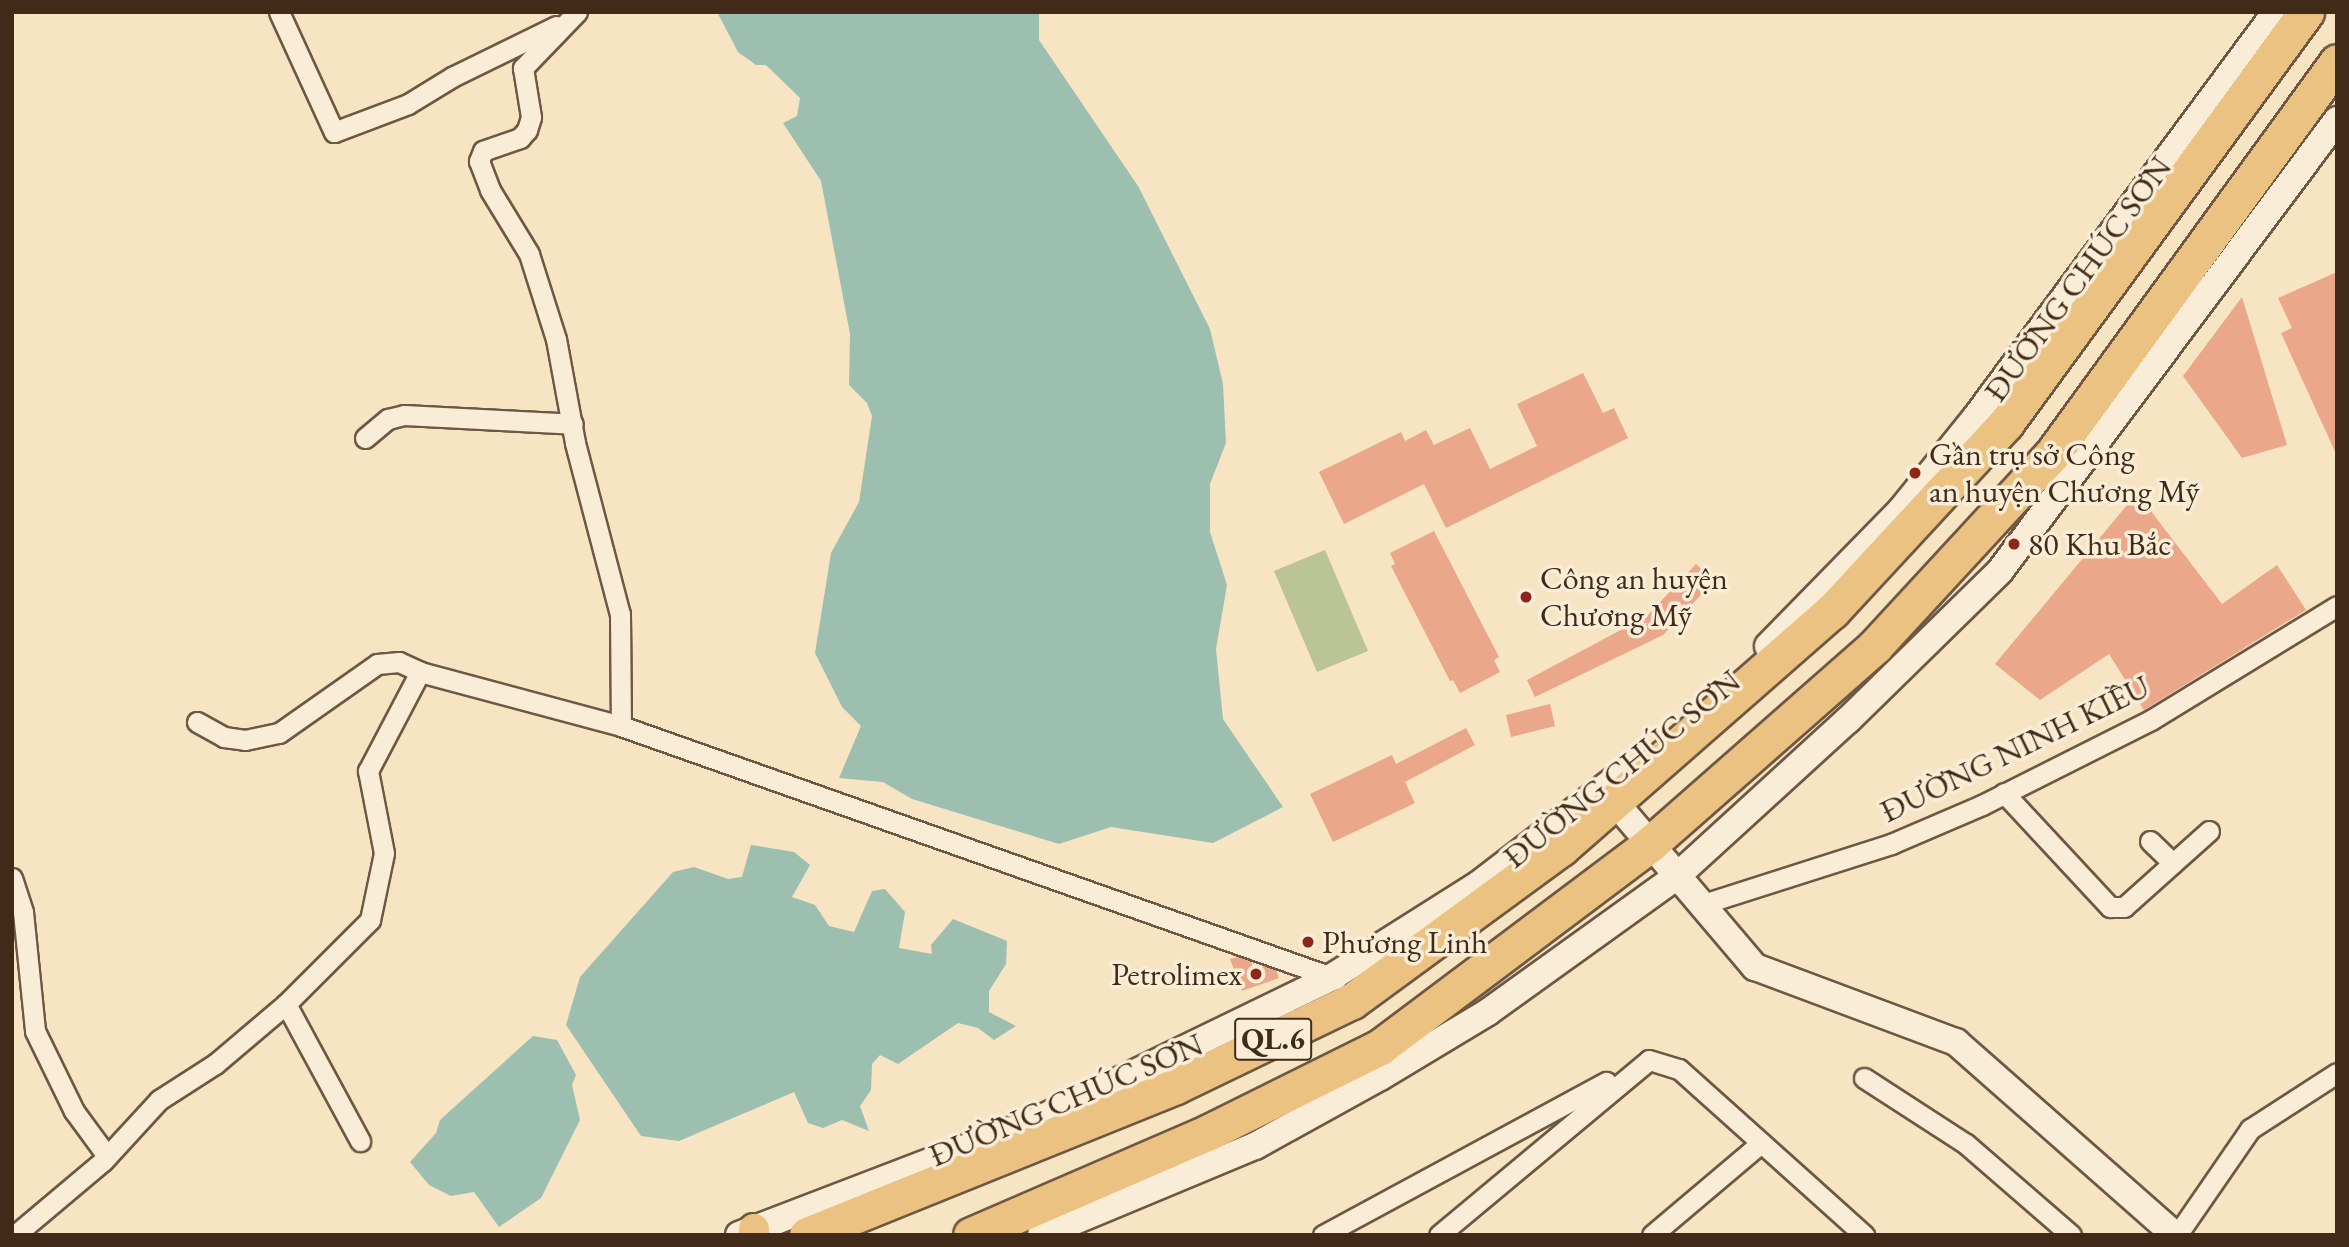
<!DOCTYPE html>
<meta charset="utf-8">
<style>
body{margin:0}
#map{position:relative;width:2349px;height:1247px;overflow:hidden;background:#f6e4c3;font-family:"EB Garamond",serif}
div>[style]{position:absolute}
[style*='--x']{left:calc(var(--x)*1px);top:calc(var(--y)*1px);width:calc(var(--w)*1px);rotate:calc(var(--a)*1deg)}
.green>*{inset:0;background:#bbc495}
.water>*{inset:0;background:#9dbfb0}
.building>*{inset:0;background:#eaa78a}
.roads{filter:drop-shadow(2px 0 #6e5843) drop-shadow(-2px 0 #6e5843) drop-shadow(0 2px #6e5843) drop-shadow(0 -2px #6e5843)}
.street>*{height:19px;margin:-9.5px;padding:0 9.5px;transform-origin:9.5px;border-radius:9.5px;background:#f9edd8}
.secondary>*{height:26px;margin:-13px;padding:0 13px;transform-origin:13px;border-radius:13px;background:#f9edd8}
.primary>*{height:30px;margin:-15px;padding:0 15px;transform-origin:15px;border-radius:15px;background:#ebc282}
.highway>*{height:35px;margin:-17.5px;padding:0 17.5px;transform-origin:17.5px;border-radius:17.5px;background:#ebc282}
.dots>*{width:19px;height:19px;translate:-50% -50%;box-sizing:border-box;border:4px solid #f9edd8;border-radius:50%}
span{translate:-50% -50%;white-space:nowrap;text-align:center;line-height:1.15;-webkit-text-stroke:7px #f9edd8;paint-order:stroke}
.shield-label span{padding:2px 5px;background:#f9edd8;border:2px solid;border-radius:5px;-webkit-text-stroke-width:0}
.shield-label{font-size:30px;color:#412a18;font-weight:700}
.street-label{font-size:32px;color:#412a18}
.poi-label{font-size:32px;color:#412a18}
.left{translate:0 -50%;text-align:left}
.right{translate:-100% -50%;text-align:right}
.frame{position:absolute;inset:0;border:14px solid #412a18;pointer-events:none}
</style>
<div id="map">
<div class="green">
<i style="clip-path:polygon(1325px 550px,1368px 651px,1317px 672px,1274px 571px)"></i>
</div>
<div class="water">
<i style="clip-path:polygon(717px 12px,1039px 12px,1039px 40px,1138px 186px,1210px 329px,1223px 384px,1226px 443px,1210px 484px,1210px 532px,1227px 585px,1216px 649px,1223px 719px,1283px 807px,1213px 843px,1111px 827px,1059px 844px,912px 799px,883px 782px,839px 778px,861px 726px,842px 707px,815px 653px,831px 553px,859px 502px,872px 416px,867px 403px,849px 385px,850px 334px,821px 181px,783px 123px,797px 116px,800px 98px,766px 65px,756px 65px,738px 52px)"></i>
<i style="clip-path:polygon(751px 845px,794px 852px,810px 865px,792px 897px,815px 905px,829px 926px,854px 932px,872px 891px,885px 889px,905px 912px,899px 948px,932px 954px,931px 945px,953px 919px,1007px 941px,1006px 964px,989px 991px,989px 1012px,1016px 1026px,994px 1040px,978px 1028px,958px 1023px,898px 1064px,880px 1055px,872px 1064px,871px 1090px,860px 1106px,869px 1131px,842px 1120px,823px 1128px,808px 1123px,794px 1092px,679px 1141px,641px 1136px,566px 1025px,580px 977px,673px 872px,694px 867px,728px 879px,742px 877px)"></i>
<i style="clip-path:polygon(533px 1036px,557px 1040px,576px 1075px,572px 1085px,580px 1120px,541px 1198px,499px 1227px,474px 1192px,451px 1196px,429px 1185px,410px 1162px,436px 1133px,440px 1120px)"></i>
</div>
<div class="building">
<i style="clip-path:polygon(2337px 272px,2337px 456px,2281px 333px,2292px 328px,2278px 298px)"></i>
<i style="clip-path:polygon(2242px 297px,2287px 445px,2242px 458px,2183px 376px)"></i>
<i style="clip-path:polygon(1583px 373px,1603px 413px,1614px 408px,1628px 438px,1446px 528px,1424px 484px,1344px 524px,1319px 472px,1401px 432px,1405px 441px,1426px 430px,1434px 445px,1470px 428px,1490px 469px,1537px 446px,1517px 404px)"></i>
<i style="clip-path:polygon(2137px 493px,2222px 604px,2277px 565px,2306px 610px,2144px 710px,2109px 654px,2040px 700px,1995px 664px)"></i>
<i style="clip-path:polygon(1434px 531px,1499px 657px,1494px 660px,1500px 672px,1460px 693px,1453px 680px,1450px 681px,1391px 566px,1395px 564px,1390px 553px)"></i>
<i style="clip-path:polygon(1696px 564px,1714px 581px,1663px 635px,1535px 697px,1527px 680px,1647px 616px)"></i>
<i style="clip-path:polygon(1550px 704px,1555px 726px,1511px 737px,1506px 715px)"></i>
<i style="clip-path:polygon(1466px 728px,1475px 745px,1405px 782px,1415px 803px,1333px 842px,1310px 794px,1392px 755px,1396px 764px)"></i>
<i style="clip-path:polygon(1238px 957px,1251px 961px,1254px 970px,1264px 966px,1276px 970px,1279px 978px,1242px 991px,1230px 959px)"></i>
</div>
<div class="roads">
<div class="street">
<i style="--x:279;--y:12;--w:132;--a:65.4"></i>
<i style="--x:334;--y:132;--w:79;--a:-20.7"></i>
<i style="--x:408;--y:104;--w:52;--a:-31.5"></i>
<i style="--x:452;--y:77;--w:116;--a:-26.1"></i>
<i style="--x:577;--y:12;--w:78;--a:134"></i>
<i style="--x:523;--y:68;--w:50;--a:80.7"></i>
<i style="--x:531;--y:117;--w:14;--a:107"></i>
<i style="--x:527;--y:130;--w:11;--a:131"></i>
<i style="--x:520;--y:138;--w:39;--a:161"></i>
<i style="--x:483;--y:151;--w:11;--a:112"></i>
<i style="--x:479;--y:161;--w:31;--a:69"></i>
<i style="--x:490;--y:190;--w:75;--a:58.6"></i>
<i style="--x:529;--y:254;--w:89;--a:72.4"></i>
<i style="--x:556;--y:339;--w:106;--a:79.6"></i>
<i style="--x:575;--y:443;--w:177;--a:75.3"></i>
<i style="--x:620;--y:614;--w:112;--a:89.5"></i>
<i style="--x:365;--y:438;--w:30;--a:-40"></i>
<i style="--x:388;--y:419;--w:16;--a:-14"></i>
<i style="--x:404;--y:415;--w:169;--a:3"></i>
<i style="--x:197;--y:722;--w:31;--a:29"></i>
<i style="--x:224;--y:737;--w:21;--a:8"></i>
<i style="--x:245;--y:740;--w:35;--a:-12"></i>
<i style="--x:279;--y:733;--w:120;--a:-35.1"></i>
<i style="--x:377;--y:664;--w:22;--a:-5"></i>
<i style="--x:399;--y:662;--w:23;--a:25"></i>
<i style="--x:420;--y:672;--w:208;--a:15"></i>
<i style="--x:621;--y:726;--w:759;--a:19.46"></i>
<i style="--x:2004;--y:793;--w:156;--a:47.1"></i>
<i style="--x:2110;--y:907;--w:14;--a:0"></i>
<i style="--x:2124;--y:907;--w:114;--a:-41.8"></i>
<i style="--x:2150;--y:841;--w:32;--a:44"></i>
<i style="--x:12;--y:878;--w:36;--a:72"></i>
<i style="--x:23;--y:912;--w:120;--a:84.2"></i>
<i style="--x:35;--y:1031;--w:89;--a:64"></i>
<i style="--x:74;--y:1111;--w:56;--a:53.7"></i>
<i style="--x:1700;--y:905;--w:201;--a:-17.7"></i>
<i style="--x:1891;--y:844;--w:99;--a:-23.2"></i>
<i style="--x:1982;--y:805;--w:189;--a:-26.7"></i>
<i style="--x:2151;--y:720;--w:218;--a:-31.5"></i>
<i style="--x:286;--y:1004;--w:156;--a:61.6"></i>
<i style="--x:1864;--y:1078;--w:121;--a:32.9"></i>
<i style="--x:1966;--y:1144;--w:139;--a:40.9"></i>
<i style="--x:15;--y:1235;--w:115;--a:-40.1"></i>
<i style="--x:103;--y:1161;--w:83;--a:-47.4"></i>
<i style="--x:159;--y:1100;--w:67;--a:-32.7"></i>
<i style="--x:215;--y:1064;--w:93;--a:-40.2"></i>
<i style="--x:286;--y:1004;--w:119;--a:-45"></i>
<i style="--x:370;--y:920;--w:68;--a:-78.2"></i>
<i style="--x:384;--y:853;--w:84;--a:-101"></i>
<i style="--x:368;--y:771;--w:112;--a:-62.3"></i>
<i style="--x:1323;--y:1235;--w:322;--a:-28.4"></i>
<i style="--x:1439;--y:1235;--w:273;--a:-39.8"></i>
<i style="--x:1649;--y:1060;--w:31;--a:17"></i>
<i style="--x:1679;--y:1069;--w:249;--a:41.9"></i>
<i style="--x:1652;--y:1235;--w:143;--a:-40.2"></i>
<i style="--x:2177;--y:1235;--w:129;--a:-55.4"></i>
<i style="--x:2250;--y:1129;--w:103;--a:-32.8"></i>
</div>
<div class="secondary">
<i style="--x:1768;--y:646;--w:190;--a:-45.6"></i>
<i style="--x:1901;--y:510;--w:119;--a:-51.1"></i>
<i style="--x:1976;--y:417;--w:504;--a:-53.47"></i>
<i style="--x:1614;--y:801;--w:218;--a:49.7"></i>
<i style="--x:1755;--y:967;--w:215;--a:20.5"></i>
<i style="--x:1956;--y:1042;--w:292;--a:41.4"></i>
<i style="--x:739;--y:1235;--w:320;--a:-21"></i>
<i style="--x:1038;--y:1120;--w:327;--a:-25.9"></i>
<i style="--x:1332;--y:977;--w:174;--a:-32.3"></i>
<i style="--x:1479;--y:884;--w:182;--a:-37.6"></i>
<i style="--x:1041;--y:1235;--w:232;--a:-22.6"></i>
<i style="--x:1255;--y:1146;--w:143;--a:-28.9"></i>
<i style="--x:1380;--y:1077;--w:126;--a:-31"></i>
<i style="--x:1488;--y:1012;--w:233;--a:-35.7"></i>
<i style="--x:1677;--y:876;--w:231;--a:-42.4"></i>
<i style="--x:1848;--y:720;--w:213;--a:-44.4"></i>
<i style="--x:2000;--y:571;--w:563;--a:-53.23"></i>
</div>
<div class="primary">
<i style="--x:754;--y:1229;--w:6;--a:90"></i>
</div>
<div class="highway">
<i style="--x:807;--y:1235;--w:398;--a:-22"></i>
<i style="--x:1176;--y:1086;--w:195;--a:-25.8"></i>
<i style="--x:1352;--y:1001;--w:259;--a:-36.2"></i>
<i style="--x:1561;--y:848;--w:360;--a:-41.2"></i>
<i style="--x:1832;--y:611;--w:256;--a:-47.2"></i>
<i style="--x:2006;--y:423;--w:509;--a:-53.87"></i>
<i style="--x:971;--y:1235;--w:259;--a:-23.4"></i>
<i style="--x:1209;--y:1132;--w:191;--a:-26.4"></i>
<i style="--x:1380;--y:1047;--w:338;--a:-36.9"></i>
<i style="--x:1650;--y:844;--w:300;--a:-41.3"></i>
<i style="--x:1875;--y:646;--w:263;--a:-47.3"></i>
<i style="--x:2053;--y:453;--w:483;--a:-54"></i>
</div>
</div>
<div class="dots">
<i style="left:1915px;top:473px;background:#8f2418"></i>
<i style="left:2014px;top:544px;background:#8f2418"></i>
<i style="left:1526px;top:597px;background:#8f2418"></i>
<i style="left:1308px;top:942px;background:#8f2418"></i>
<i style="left:1256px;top:974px;background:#8f2418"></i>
</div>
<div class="shield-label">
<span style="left:1273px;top:1039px">QL.6</span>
</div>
<div class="street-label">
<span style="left:2078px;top:279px;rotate:-54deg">ĐƯỜNG CHÚC SƠN</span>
<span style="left:2015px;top:749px;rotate:-26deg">ĐƯỜNG NINH KIỀU</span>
<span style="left:1622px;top:769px;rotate:-39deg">ĐƯỜNG CHÚC SƠN</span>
<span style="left:1066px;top:1100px;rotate:-23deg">ĐƯỜNG CHÚC SƠN</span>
</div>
<div class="poi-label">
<span class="left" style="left:1929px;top:473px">Gần trụ sở Công<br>an huyện Chương Mỹ</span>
<span class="left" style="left:2028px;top:544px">80 Khu Bắc</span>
<span class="left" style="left:1540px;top:597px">Công an huyện<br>Chương Mỹ</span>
<span class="left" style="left:1322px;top:942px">Phương Linh</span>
<span class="right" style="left:1242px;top:974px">Petrolimex</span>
</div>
<div class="frame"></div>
</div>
